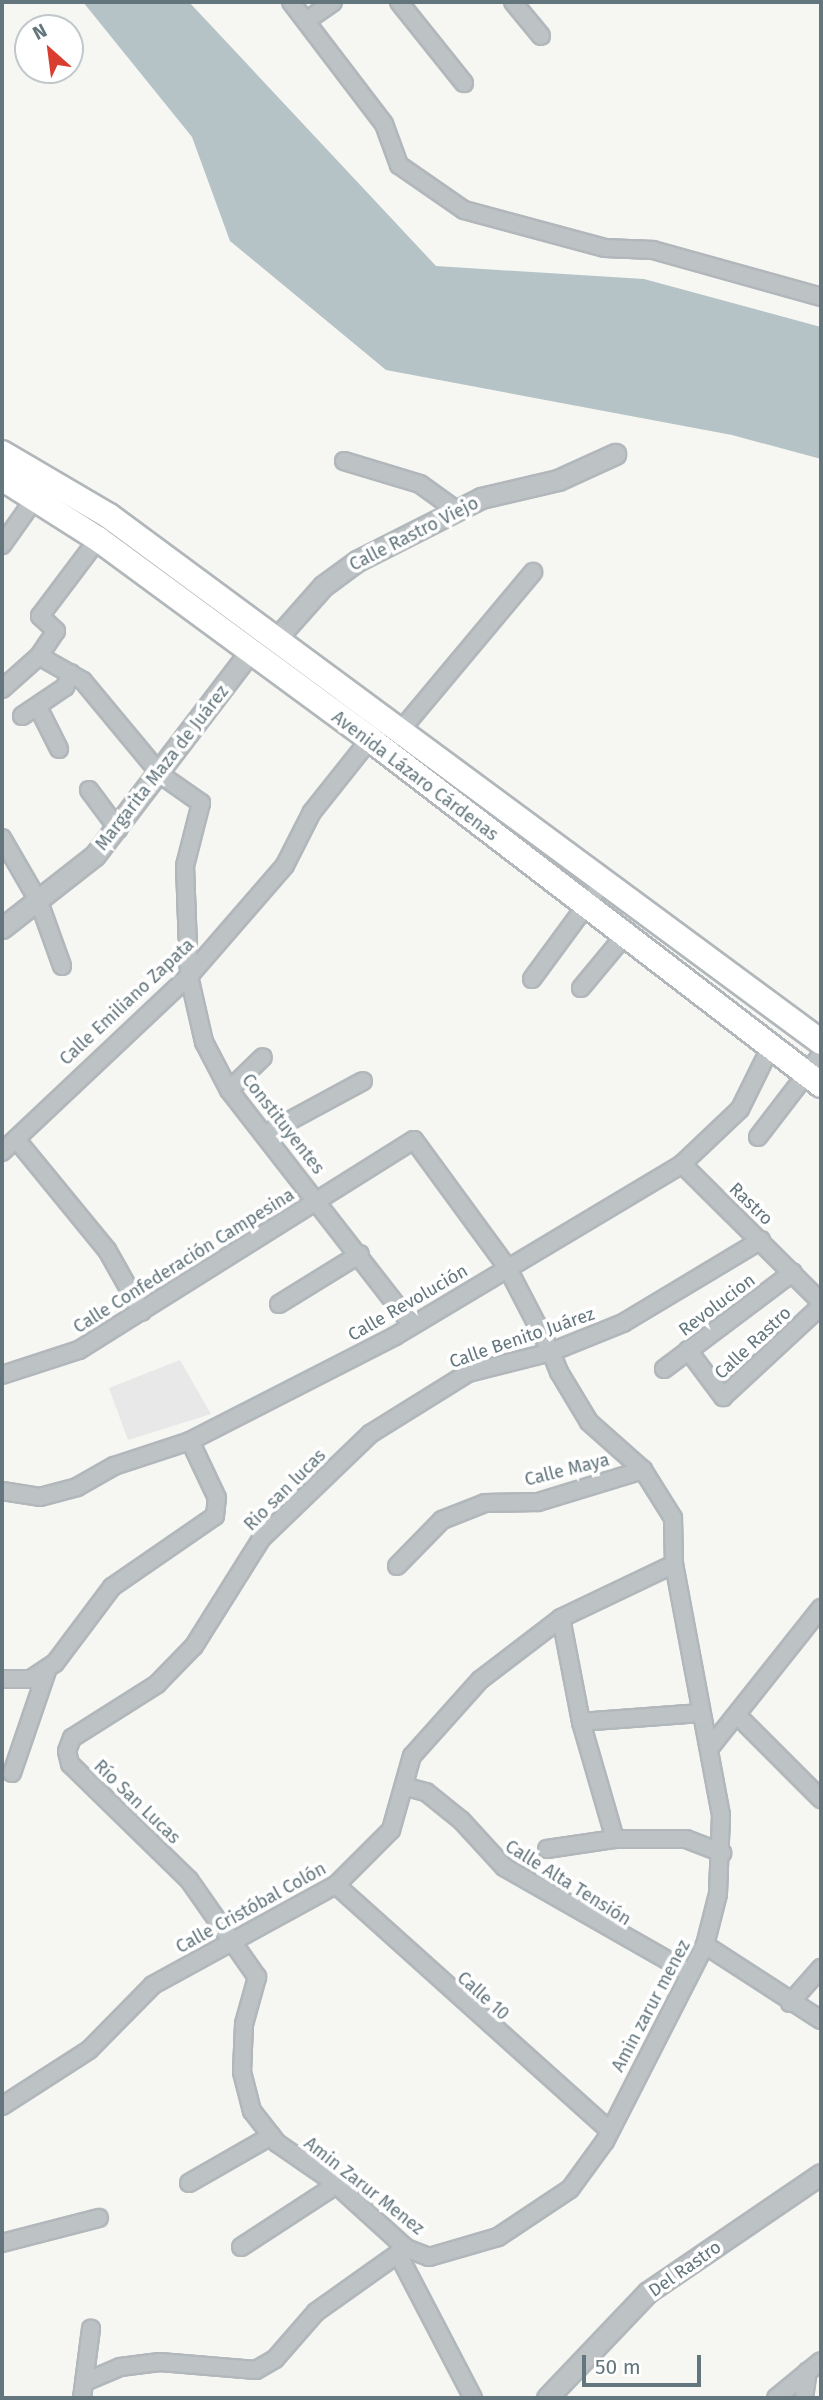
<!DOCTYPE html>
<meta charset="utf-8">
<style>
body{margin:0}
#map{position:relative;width:823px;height:2400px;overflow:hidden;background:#f6f6f3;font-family:"Fira Sans",sans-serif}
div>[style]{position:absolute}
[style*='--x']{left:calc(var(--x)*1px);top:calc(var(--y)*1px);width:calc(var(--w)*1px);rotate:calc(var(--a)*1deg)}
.built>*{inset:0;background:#e7e8e7}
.water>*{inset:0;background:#b5c3c6}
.roads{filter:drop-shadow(2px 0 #b1b7ba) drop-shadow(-2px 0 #b1b7ba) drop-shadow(0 2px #b1b7ba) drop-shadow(0 -2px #b1b7ba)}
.minor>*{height:16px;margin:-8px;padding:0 8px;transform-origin:8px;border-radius:8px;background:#bdc3c5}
.tertiary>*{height:19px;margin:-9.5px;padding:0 9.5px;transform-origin:9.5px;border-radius:9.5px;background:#bdc3c5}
.primary>*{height:24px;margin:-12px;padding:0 12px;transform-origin:12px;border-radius:12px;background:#fff}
span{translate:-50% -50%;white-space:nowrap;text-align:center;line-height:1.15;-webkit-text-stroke:7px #fff;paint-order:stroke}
.street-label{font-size:18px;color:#63767d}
.frame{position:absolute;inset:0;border:4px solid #63767d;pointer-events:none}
.north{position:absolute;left:14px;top:14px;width:70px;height:70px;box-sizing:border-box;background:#fff;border:2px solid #c1c8cb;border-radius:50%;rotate:332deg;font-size:19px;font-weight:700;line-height:28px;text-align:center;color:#63767d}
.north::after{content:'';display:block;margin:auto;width:24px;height:32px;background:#d93d30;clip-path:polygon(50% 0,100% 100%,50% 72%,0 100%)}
.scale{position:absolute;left:582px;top:2355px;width:119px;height:32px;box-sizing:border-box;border:4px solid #63767d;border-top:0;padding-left:9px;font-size:21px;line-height:24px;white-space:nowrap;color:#63767d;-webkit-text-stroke:5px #fff;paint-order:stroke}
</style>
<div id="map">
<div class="built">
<i style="clip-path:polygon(180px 1360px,211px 1414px,128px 1440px,109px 1388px)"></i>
</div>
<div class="water">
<i style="clip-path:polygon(83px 2px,189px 2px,436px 266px,644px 279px,821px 327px,821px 459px,732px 435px,386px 370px,230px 241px,192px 137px)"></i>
</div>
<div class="roads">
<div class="minor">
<i style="--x:291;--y:2;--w:153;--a:52.7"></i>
<i style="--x:384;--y:124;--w:44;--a:69.9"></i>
<i style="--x:399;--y:165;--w:79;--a:34.7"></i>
<i style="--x:464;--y:210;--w:146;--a:15.1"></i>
<i style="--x:605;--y:248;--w:48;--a:2.4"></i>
<i style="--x:653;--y:250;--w:174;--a:15.6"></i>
<i style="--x:399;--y:2;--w:104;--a:51.3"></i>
<i style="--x:513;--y:2;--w:44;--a:50.5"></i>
<i style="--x:306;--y:21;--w:33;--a:-35"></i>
<i style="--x:344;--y:461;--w:79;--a:16.8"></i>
<i style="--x:420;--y:484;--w:44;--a:35.8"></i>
<i style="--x:2;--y:545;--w:59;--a:-54.7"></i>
<i style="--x:39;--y:656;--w:51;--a:29.6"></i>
<i style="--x:83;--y:681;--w:122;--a:50.3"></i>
<i style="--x:161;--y:775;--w:49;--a:35"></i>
<i style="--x:201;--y:803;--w:65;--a:104.3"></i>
<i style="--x:185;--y:866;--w:110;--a:87.9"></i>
<i style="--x:189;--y:976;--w:68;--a:77.2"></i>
<i style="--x:204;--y:1042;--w:54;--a:62.5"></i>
<i style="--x:229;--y:1090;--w:298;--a:52.1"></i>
<i style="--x:2;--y:689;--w:50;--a:-41.7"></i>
<i style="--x:39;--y:656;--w:30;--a:-56"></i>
<i style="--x:56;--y:631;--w:22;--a:-137"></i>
<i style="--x:40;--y:616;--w:96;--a:-53"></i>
<i style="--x:38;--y:707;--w:47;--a:63.4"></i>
<i style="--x:22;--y:716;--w:52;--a:-34"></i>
<i style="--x:65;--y:687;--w:15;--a:-67"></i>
<i style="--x:401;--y:730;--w:206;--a:-50.1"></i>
<i style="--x:89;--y:790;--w:49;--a:53.4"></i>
<i style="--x:2;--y:838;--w:74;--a:60"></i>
<i style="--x:39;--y:902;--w:68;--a:70.2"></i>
<i style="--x:532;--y:979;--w:122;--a:-53.7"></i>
<i style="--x:581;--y:988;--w:70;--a:-50.2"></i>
<i style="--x:229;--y:1090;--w:47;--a:-44.1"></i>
<i style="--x:267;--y:1133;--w:109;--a:-28.4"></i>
<i style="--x:758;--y:1137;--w:103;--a:-52.5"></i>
<i style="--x:16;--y:1139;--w:144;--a:50.7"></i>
<i style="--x:107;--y:1250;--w:71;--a:60.6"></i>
<i style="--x:2;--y:1152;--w:257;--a:-43.3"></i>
<i style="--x:189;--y:976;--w:147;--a:-49.1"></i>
<i style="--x:285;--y:865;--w:59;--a:-63"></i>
<i style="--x:312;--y:812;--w:93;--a:-51.5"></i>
<i style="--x:682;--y:1164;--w:196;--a:44.8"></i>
<i style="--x:279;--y:1304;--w:95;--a:-31.7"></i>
<i style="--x:688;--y:1350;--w:59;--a:53.3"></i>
<i style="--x:723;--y:1397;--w:134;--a:-42.9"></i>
<i style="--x:664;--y:1369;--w:161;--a:-36.9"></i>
<i style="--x:2;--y:1375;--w:81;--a:-18"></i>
<i style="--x:79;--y:1350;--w:395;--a:-32.1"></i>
<i style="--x:414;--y:1140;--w:157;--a:53.8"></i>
<i style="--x:507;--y:1267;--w:96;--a:62.6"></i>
<i style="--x:551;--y:1352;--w:22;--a:68"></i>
<i style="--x:559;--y:1372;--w:58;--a:59"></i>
<i style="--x:589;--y:1422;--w:72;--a:41.6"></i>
<i style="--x:643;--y:1470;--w:57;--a:58"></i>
<i style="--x:673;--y:1518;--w:46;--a:88.8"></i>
<i style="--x:674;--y:1564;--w:255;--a:79.4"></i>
<i style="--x:721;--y:1815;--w:79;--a:92.2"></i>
<i style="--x:718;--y:1894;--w:53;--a:104.3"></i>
<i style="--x:705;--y:1945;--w:220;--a:117"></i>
<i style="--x:605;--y:2141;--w:59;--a:126.1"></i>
<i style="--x:570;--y:2189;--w:87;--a:146.3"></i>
<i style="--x:498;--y:2237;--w:72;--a:163.8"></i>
<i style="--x:429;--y:2257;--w:25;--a:-159"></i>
<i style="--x:406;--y:2248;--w:100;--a:-137.8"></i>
<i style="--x:332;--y:2181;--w:67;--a:-145.4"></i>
<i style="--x:277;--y:2143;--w:41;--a:-128"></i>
<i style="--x:252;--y:2111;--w:40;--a:-104.4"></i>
<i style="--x:242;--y:2072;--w:48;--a:-87.6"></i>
<i style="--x:244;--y:2024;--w:49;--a:-74.5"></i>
<i style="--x:257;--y:1977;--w:118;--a:-125"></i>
<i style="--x:189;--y:1880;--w:166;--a:-135.7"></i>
<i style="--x:70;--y:1764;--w:13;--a:-103"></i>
<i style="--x:67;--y:1751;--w:14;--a:-69"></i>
<i style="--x:72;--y:1738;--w:101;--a:-32.4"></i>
<i style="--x:157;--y:1684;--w:53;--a:-45.8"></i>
<i style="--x:194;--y:1646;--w:126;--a:-57.9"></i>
<i style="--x:261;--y:1539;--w:151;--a:-43.9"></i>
<i style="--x:370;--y:1434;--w:115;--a:-31.9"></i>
<i style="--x:468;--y:1373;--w:86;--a:-14.2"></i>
<i style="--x:551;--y:1352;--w:78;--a:-21.9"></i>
<i style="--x:623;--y:1323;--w:161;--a:-31"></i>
<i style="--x:2;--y:1491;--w:38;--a:9"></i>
<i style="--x:40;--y:1497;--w:38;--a:-15"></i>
<i style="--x:77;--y:1487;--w:43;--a:-29.6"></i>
<i style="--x:114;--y:1466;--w:80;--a:-18.2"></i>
<i style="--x:190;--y:1441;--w:230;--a:-27.1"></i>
<i style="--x:395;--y:1336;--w:335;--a:-30.9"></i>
<i style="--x:682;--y:1164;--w:80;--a:-43.5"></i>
<i style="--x:740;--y:1109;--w:70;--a:-63.8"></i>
<i style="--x:397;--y:1566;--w:64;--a:-45.6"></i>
<i style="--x:442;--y:1520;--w:46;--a:-21.6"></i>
<i style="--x:485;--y:1503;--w:53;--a:-1.1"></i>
<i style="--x:538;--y:1502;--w:110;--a:-16.9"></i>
<i style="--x:561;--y:1618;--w:106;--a:79.1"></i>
<i style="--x:581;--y:1722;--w:122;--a:73.8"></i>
<i style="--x:2;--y:1679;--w:29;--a:0"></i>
<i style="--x:31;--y:1679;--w:29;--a:-34"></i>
<i style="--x:55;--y:1663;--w:95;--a:-53.1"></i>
<i style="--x:112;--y:1587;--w:125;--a:-34.6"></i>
<i style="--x:215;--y:1516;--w:18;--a:-84"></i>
<i style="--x:217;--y:1498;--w:63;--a:-115.3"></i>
<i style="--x:737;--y:1715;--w:119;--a:45"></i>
<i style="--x:581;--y:1722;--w:119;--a:-4.3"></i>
<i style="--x:712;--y:1745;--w:175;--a:-51.5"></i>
<i style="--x:12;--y:1773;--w:111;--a:-71.1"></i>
<i style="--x:407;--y:1787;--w:20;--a:15"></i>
<i style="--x:426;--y:1792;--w:45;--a:38.7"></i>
<i style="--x:461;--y:1820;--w:64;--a:47.5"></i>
<i style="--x:504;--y:1867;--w:212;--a:29.7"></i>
<i style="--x:547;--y:1849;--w:69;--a:-8.4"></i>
<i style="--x:615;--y:1839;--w:71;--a:0"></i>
<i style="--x:686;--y:1839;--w:39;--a:21"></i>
<i style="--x:336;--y:1885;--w:367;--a:41.9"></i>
<i style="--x:705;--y:1945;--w:138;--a:32.9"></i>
<i style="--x:790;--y:2003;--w:47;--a:-48.5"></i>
<i style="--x:2;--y:2106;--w:103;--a:-32.8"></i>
<i style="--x:89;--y:2050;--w:91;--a:-45.4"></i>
<i style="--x:153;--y:1985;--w:209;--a:-28.7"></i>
<i style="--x:336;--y:1885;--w:78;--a:-45"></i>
<i style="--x:391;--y:1830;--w:77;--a:-74.2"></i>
<i style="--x:412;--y:1756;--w:102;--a:-48.2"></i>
<i style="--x:480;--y:1680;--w:102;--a:-37.4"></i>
<i style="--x:561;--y:1618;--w:125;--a:-25.5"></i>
<i style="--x:189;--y:2183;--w:95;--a:-29.8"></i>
<i style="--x:2;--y:2243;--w:100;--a:-14.5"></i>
<i style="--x:241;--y:2247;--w:103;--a:-33.1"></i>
<i style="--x:327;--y:2191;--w:11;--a:-63"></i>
<i style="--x:398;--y:2254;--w:162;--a:62.5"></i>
<i style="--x:85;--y:2382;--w:38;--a:-23"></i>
<i style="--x:120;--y:2367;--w:40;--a:-7.1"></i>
<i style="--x:160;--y:2362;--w:96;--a:4.8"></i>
<i style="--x:256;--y:2370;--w:22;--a:-30"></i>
<i style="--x:275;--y:2359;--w:62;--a:-48.9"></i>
<i style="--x:316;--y:2312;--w:110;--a:-35.4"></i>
<i style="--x:82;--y:2398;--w:70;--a:-82.6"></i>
<i style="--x:776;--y:2398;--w:58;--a:-39.4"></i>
<i style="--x:804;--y:2398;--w:27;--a:-82"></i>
</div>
<div class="tertiary">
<i style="--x:276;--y:639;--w:71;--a:-48.4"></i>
<i style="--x:323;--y:586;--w:42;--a:-36.3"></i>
<i style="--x:357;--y:561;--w:139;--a:-26.9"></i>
<i style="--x:481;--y:498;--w:79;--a:-13.2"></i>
<i style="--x:558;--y:480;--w:63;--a:-24.5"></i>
<i style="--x:2;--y:928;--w:118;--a:-38.1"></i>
<i style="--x:95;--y:855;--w:254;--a:-52.7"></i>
<i style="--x:547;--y:2398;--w:146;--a:-46.4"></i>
<i style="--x:648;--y:2292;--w:209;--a:-34.3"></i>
</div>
<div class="primary">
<i style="--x:2;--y:453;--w:124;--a:30.5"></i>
<i style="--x:109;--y:516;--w:885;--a:36.46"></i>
<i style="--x:2;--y:478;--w:114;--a:32.4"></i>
<i style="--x:98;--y:539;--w:338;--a:36.3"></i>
<i style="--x:370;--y:739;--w:568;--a:37.49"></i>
</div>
</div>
<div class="street-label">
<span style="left:414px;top:534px;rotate:-27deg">Calle Rastro Viejo</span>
<span style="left:162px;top:768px;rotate:-52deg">Margarita Maza de Juárez</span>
<span style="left:415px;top:776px;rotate:37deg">Avenida Lázaro Cárdenas</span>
<span style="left:127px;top:1002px;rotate:-43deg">Calle Emiliano Zapata</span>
<span style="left:283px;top:1124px;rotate:52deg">Constituyentes</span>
<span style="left:751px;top:1204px;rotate:44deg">Rastro</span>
<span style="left:184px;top:1261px;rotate:-32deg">Calle Confederación Campesina</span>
<span style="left:408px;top:1303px;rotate:-30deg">Calle Revolución</span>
<span style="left:717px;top:1305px;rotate:-37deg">Revolucion</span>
<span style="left:522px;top:1338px;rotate:-19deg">Calle Benito Juárez</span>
<span style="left:753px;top:1343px;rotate:-43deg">Calle Rastro</span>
<span style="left:567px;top:1470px;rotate:-14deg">Calle Maya</span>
<span style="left:285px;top:1490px;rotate:-45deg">Rio san lucas</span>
<span style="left:137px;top:1802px;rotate:44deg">Río San Lucas</span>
<span style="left:568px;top:1883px;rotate:32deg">Calle Alta Tensión</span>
<span style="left:251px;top:1908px;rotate:-29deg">Calle Cristóbal Colón</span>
<span style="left:483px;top:1996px;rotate:42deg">Calle 10</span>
<span style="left:651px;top:2006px;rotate:-62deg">Amin zarur menez</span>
<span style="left:364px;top:2186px;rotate:38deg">Amin Zarur Menez</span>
<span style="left:685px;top:2269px;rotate:-35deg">Del Rastro</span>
</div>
<div class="frame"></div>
<div class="north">N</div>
<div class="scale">50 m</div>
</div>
